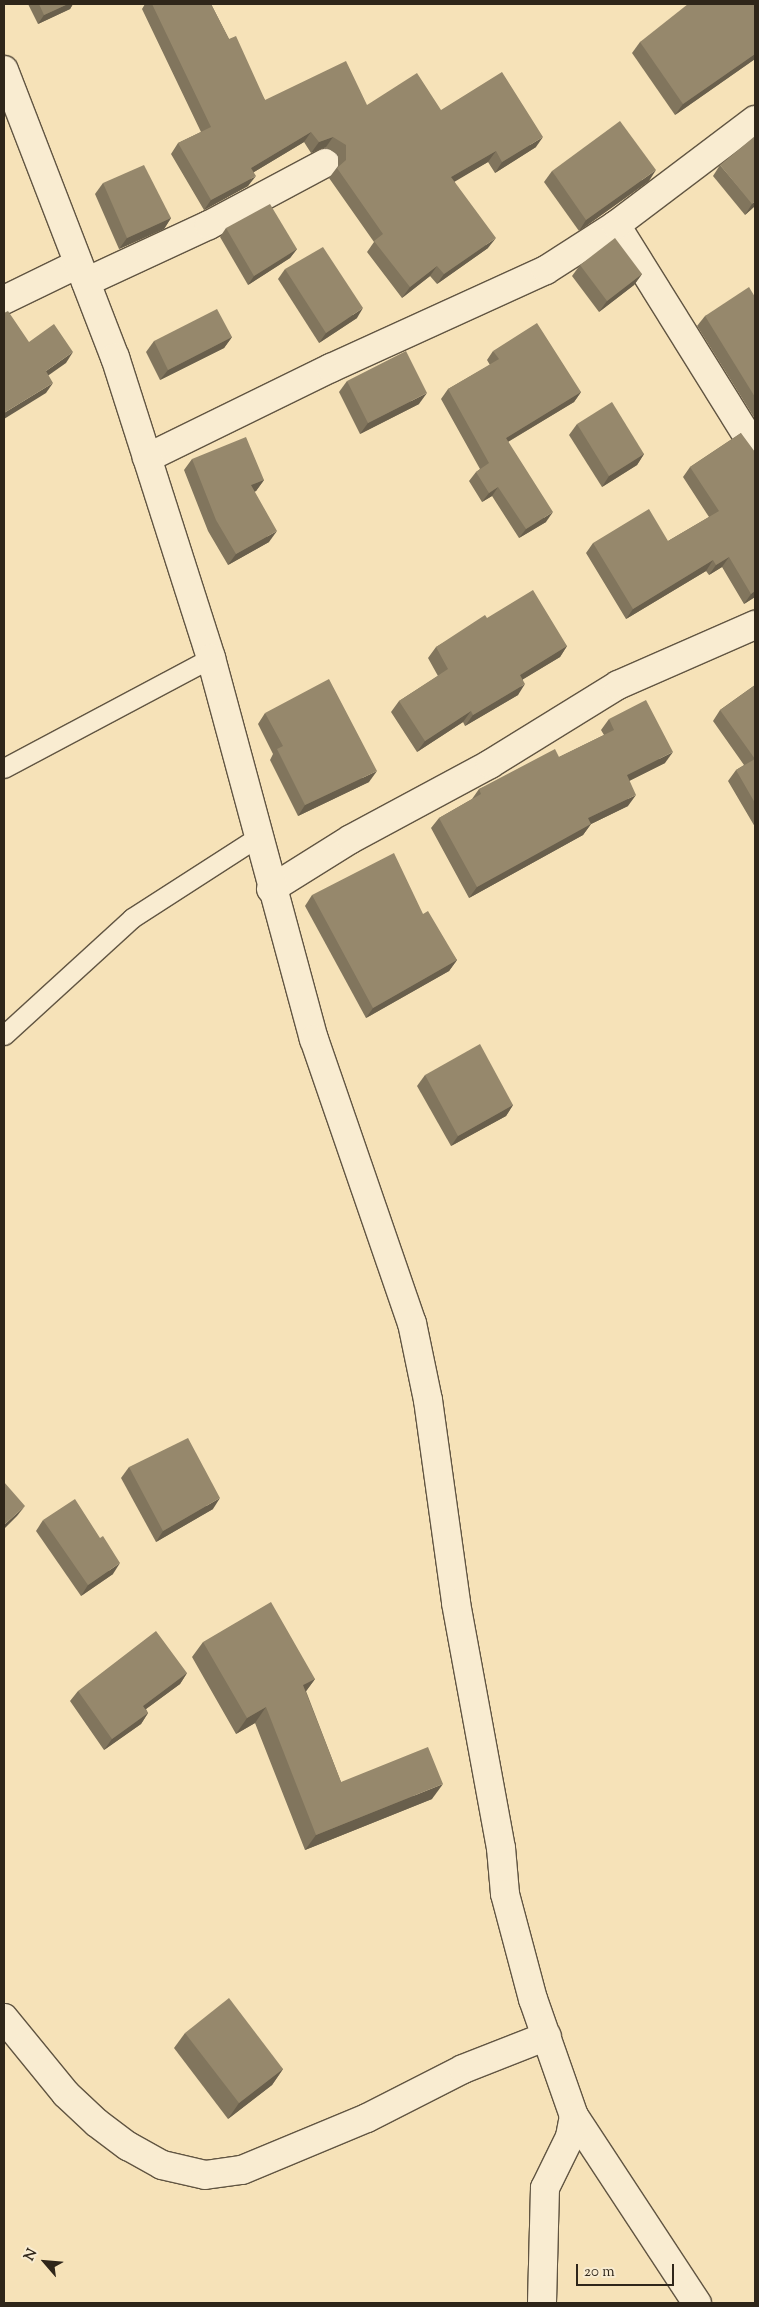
<!DOCTYPE html>
<style>
body{margin:0}
#map{position:relative;width:759px;height:2307px;overflow:hidden;background:#f6e2b8;font-family:"Sorts Mill Goudy",serif}
div>[style]{position:absolute}
[style*='--x']{left:calc(var(--x)*1px);top:calc(var(--y)*1px);width:calc(var(--w)*1px);rotate:calc(var(--a)*1deg)}
.roads{filter:drop-shadow(1px 0 #615542) drop-shadow(-1px 0 #615542) drop-shadow(0 1px #615542) drop-shadow(0 -1px #615542)}
.service>*{height:19px;margin:-9.5px;padding:0 9.5px;transform-origin:9.5px;border-radius:9.5px;background:#f9ecd1}
.minor>*{height:28px;margin:-14px;padding:0 14px;transform-origin:14px;border-radius:14px;background:#f9ecd1}
.tertiary>*{height:28px;margin:-14px;padding:0 14px;transform-origin:14px;border-radius:14px;background:#f9ecd1}
.wall>*{inset:0;background:#81755d}
.shaded-wall>*{inset:0;background:#695f4c}
.building>*{inset:0;background:#96886c}
span{translate:-50% -50%;white-space:nowrap;text-align:center;line-height:1.15;-webkit-text-stroke:4px #f9ecd1;paint-order:stroke}
.frame{position:absolute;inset:0;border:5px solid #2f261a;pointer-events:none}
.north{position:absolute;left:20px;top:2237px;width:50px;height:50px;-webkit-text-stroke:4px #f9ecd1;paint-order:stroke;rotate:297deg;font-size:14px;font-weight:700;line-height:20px;text-align:center;color:#2f261a}
.north::after{content:'';display:block;margin:auto;width:18px;height:22px;background:#2f261a;clip-path:polygon(50% 0,100% 100%,50% 72%,0 100%)}
.scale{position:absolute;left:576px;top:2264px;width:98px;height:22px;box-sizing:border-box;border:2px solid #2f261a;border-top:0;padding-left:6px;font-size:15px;line-height:18px;white-space:nowrap;color:#2f261a;-webkit-text-stroke:4px #f9ecd1;paint-order:stroke}
</style>
<div id="map">
<div class="roads">
<div class="service">
<i style="--x:4;--y:768;--w:234;--a:-28"></i>
<i style="--x:4;--y:1035;--w:173;--a:-42.4"></i>
<i style="--x:132;--y:918;--w:153;--a:-32.8"></i>
</div>
<div class="minor">
<i style="--x:616;--y:225;--w:263;--a:58.1"></i>
<i style="--x:86;--y:282;--w:136;--a:-24.9"></i>
<i style="--x:209;--y:225;--w:132;--a:-28.1"></i>
<i style="--x:4;--y:300;--w:82;--a:-25.9"></i>
<i style="--x:147;--y:458;--w:205;--a:-26.1"></i>
<i style="--x:331;--y:368;--w:236;--a:-24.5"></i>
<i style="--x:546;--y:270;--w:83;--a:-32.7"></i>
<i style="--x:616;--y:225;--w:174;--a:-37.1"></i>
<i style="--x:271;--y:889;--w:94;--a:-32"></i>
<i style="--x:351;--y:839;--w:158;--a:-28.3"></i>
<i style="--x:490;--y:764;--w:150;--a:-31.7"></i>
<i style="--x:618;--y:685;--w:150;--a:-23.7"></i>
<i style="--x:4;--y:2018;--w:98;--a:50.8"></i>
<i style="--x:66;--y:2094;--w:42;--a:43.1"></i>
<i style="--x:97;--y:2123;--w:39;--a:37"></i>
<i style="--x:128;--y:2146;--w:39;--a:29"></i>
<i style="--x:162;--y:2165;--w:44;--a:13.1"></i>
<i style="--x:205;--y:2175;--w:37;--a:-8"></i>
<i style="--x:242;--y:2170;--w:135;--a:-22.6"></i>
<i style="--x:367;--y:2118;--w:108;--a:-27"></i>
<i style="--x:463;--y:2069;--w:90;--a:-21.4"></i>
<i style="--x:574;--y:2116;--w:224;--a:56.7"></i>
</div>
<div class="tertiary">
<i style="--x:4;--y:70;--w:308;--a:68.9"></i>
<i style="--x:115;--y:357;--w:316;--a:72.3"></i>
<i style="--x:211;--y:658;--w:395;--a:74.9"></i>
<i style="--x:314;--y:1039;--w:300;--a:71"></i>
<i style="--x:412;--y:1323;--w:79;--a:78.3"></i>
<i style="--x:428;--y:1400;--w:205;--a:82.1"></i>
<i style="--x:456;--y:1603;--w:249;--a:79.6"></i>
<i style="--x:501;--y:1848;--w:46;--a:85"></i>
<i style="--x:505;--y:1894;--w:109;--a:75.1"></i>
<i style="--x:533;--y:1999;--w:124;--a:70.7"></i>
<i style="--x:574;--y:2116;--w:21;--a:101"></i>
<i style="--x:570;--y:2137;--w:57;--a:116.1"></i>
<i style="--x:545;--y:2188;--w:115;--a:91.5"></i>
</div>
</div>
<div class="wall">
<i style="clip-path:polygon(28px 4px,73px 4px,70px 9px,38px 24px)"></i>
<i style="clip-path:polygon(145px 4px,211px 4px,229px 39px,265px 100px,367px 105px,441px 110px,536px 147px,495px 173px,488px 162px,454px 181px,488px 248px,437px 284px,430px 276px,402px 298px,367px 252px,374px 242px,329px 178px,338px 166px,338px 155px,326px 147px,311px 153px,304px 142px,254px 172px,248px 186px,204px 210px,171px 154px,178px 143px,201px 132px,142px 9px)"></i>
<i style="clip-path:polygon(755px 4px,755px 59px,675px 115px,632px 53px,640px 42px)"></i>
<i style="clip-path:polygon(720px 165px,755px 206px,745px 215px,713px 176px)"></i>
<i style="clip-path:polygon(552px 171px,649px 181px,579px 231px,544px 182px)"></i>
<i style="clip-path:polygon(103px 183px,171px 218px,164px 229px,119px 249px,95px 194px)"></i>
<i style="clip-path:polygon(226px 228px,297px 249px,290px 258px,248px 285px,220px 237px)"></i>
<i style="clip-path:polygon(580px 265px,642px 274px,634px 285px,599px 312px,572px 276px)"></i>
<i style="clip-path:polygon(285px 269px,357px 318px,319px 343px,278px 279px)"></i>
<i style="clip-path:polygon(755px 297px,755px 419px,697px 326px,705px 316px)"></i>
<i style="clip-path:polygon(232px 337px,224px 348px,160px 380px,146px 352px,154px 341px)"></i>
<i style="clip-path:polygon(493px 351px,581px 392px,574px 402px,508px 442px,546px 522px,519px 538px,492px 496px,482px 502px,469px 481px,476px 472px,480px 469px,441px 399px,448px 389px,490px 365px,487px 360px)"></i>
<i style="clip-path:polygon(347px 381px,419px 404px,360px 434px,339px 392px)"></i>
<i style="clip-path:polygon(577px 424px,644px 454px,637px 465px,602px 487px,569px 435px)"></i>
<i style="clip-path:polygon(741px 433px,755px 597px,744px 604px,722px 567px,709px 575px,706px 571px,626px 619px,586px 553px,593px 543px,668px 541px,709px 517px,683px 477px,690px 467px)"></i>
<i style="clip-path:polygon(192px 459px,264px 480px,256px 491px,254px 492px,269px 542px,228px 565px,208px 531px,184px 470px)"></i>
<i style="clip-path:polygon(487px 618px,567px 646px,560px 657px,523px 679px,518px 695px,465px 726px,463px 722px,417px 752px,391px 712px,399px 701px,438px 676px,428px 658px,436px 647px)"></i>
<i style="clip-path:polygon(755px 685px,755px 827px,728px 781px,736px 770px,744px 765px,713px 721px,720px 710px)"></i>
<i style="clip-path:polygon(265px 713px,369px 782px,298px 816px,270px 760px,273px 754px,258px 724px)"></i>
<i style="clip-path:polygon(609px 719px,665px 763px,629px 781px,628px 806px,591px 824px,583px 835px,469px 898px,431px 828px,439px 818px,472px 799px,479px 789px,559px 757px,604px 735px,601px 730px)"></i>
<i style="clip-path:polygon(312px 895px,423px 914px,457px 960px,449px 971px,366px 1018px,305px 906px)"></i>
<i style="clip-path:polygon(425px 1075px,513px 1105px,506px 1116px,451px 1146px,417px 1086px)"></i>
<i style="clip-path:polygon(129px 1467px,213px 1509px,156px 1542px,121px 1478px)"></i>
<i style="clip-path:polygon(43px 1520px,113px 1574px,81px 1596px,36px 1531px)"></i>
<i style="clip-path:polygon(203px 1642px,315px 1679px,306px 1691px,341px 1782px,432px 1799px,305px 1850px,255px 1723px,236px 1734px,192px 1657px)"></i>
<i style="clip-path:polygon(187px 1673px,180px 1684px,146px 1709px,148px 1713px,141px 1724px,104px 1750px,70px 1701px,78px 1691px)"></i>
<i style="clip-path:polygon(185px 2033px,283px 2069px,272px 2085px,228px 2119px,174px 2048px)"></i>
</div>
<div class="shaded-wall">
<i style="clip-path:polygon(68px 4px,73px 4px,70px 9px,38px 24px,44px 15px)"></i>
<i style="clip-path:polygon(755px 54px,755px 59px,675px 115px,683px 104px)"></i>
<i style="clip-path:polygon(311px 132px,304px 142px,244px 178px,251px 168px)"></i>
<i style="clip-path:polygon(333px 137px,326px 147px,311px 153px,319px 142px)"></i>
<i style="clip-path:polygon(543px 137px,536px 147px,495px 173px,502px 162px)"></i>
<i style="clip-path:polygon(496px 151px,488px 162px,444px 188px,451px 177px)"></i>
<i style="clip-path:polygon(656px 170px,649px 181px,579px 231px,586px 220px)"></i>
<i style="clip-path:polygon(256px 176px,248px 186px,204px 210px,211px 200px)"></i>
<i style="clip-path:polygon(755px 201px,755px 206px,745px 215px,752px 204px)"></i>
<i style="clip-path:polygon(171px 218px,164px 229px,119px 249px,127px 238px)"></i>
<i style="clip-path:polygon(496px 238px,488px 248px,437px 284px,444px 274px)"></i>
<i style="clip-path:polygon(297px 249px,290px 258px,248px 285px,254px 276px)"></i>
<i style="clip-path:polygon(437px 266px,430px 276px,402px 298px,410px 287px)"></i>
<i style="clip-path:polygon(642px 274px,634px 285px,599px 312px,607px 301px)"></i>
<i style="clip-path:polygon(363px 308px,357px 318px,319px 343px,326px 333px)"></i>
<i style="clip-path:polygon(232px 337px,224px 348px,160px 380px,168px 370px)"></i>
<i style="clip-path:polygon(73px 352px,66px 363px,39px 382px,46px 371px)"></i>
<i style="clip-path:polygon(53px 383px,46px 393px,4px 419px,4px 413px)"></i>
<i style="clip-path:polygon(581px 392px,574px 402px,499px 447px,506px 438px)"></i>
<i style="clip-path:polygon(427px 393px,419px 404px,360px 434px,368px 423px)"></i>
<i style="clip-path:polygon(644px 454px,637px 465px,602px 487px,609px 476px)"></i>
<i style="clip-path:polygon(264px 480px,256px 491px,243px 496px,251px 485px)"></i>
<i style="clip-path:polygon(498px 487px,492px 496px,482px 502px,489px 493px)"></i>
<i style="clip-path:polygon(553px 512px,546px 522px,519px 538px,526px 529px)"></i>
<i style="clip-path:polygon(277px 531px,269px 542px,228px 565px,236px 554px)"></i>
<i style="clip-path:polygon(729px 557px,722px 567px,709px 575px,716px 565px)"></i>
<i style="clip-path:polygon(713px 560px,706px 571px,626px 619px,633px 609px)"></i>
<i style="clip-path:polygon(755px 591px,755px 597px,744px 604px,751px 594px)"></i>
<i style="clip-path:polygon(567px 646px,560px 657px,512px 686px,520px 675px)"></i>
<i style="clip-path:polygon(525px 684px,518px 695px,465px 726px,473px 715px)"></i>
<i style="clip-path:polygon(471px 711px,463px 722px,417px 752px,425px 741px)"></i>
<i style="clip-path:polygon(673px 752px,665px 763px,619px 786px,627px 775px)"></i>
<i style="clip-path:polygon(377px 771px,369px 782px,298px 816px,305px 805px)"></i>
<i style="clip-path:polygon(636px 795px,628px 806px,591px 824px,583px 835px,469px 898px,477px 887px,588px 818px)"></i>
<i style="clip-path:polygon(457px 960px,449px 971px,366px 1018px,373px 1008px)"></i>
<i style="clip-path:polygon(513px 1105px,506px 1116px,451px 1146px,458px 1136px)"></i>
<i style="clip-path:polygon(220px 1498px,213px 1509px,156px 1542px,163px 1531px)"></i>
<i style="clip-path:polygon(25px 1506px,17px 1516px,4px 1529px,4px 1525px)"></i>
<i style="clip-path:polygon(120px 1563px,113px 1574px,81px 1596px,88px 1585px)"></i>
<i style="clip-path:polygon(187px 1673px,180px 1684px,135px 1717px,143px 1706px)"></i>
<i style="clip-path:polygon(315px 1679px,304px 1694px,303px 1685px)"></i>
<i style="clip-path:polygon(266px 1707px,255px 1723px,236px 1734px,247px 1718px)"></i>
<i style="clip-path:polygon(148px 1713px,141px 1724px,104px 1750px,112px 1739px)"></i>
<i style="clip-path:polygon(443px 1784px,432px 1799px,305px 1850px,316px 1835px)"></i>
<i style="clip-path:polygon(283px 2069px,272px 2085px,228px 2119px,239px 2103px)"></i>
</div>
<div class="building">
<i style="clip-path:polygon(39px 4px,68px 4px,44px 15px)"></i>
<i style="clip-path:polygon(152px 4px,211px 4px,229px 39px,236px 36px,265px 100px,346px 61px,367px 105px,417px 73px,441px 110px,502px 72px,543px 137px,502px 162px,496px 151px,451px 177px,496px 238px,444px 274px,437px 266px,410px 287px,374px 241px,383px 234px,337px 168px,346px 160px,346px 145px,333px 137px,319px 142px,311px 132px,251px 168px,256px 176px,211px 200px,178px 143px,211px 127px)"></i>
<i style="clip-path:polygon(688px 4px,755px 4px,755px 54px,683px 104px,640px 42px)"></i>
<i style="clip-path:polygon(620px 121px,656px 170px,586px 220px,552px 171px)"></i>
<i style="clip-path:polygon(755px 136px,755px 201px,752px 204px,720px 165px)"></i>
<i style="clip-path:polygon(144px 165px,171px 218px,127px 238px,103px 183px)"></i>
<i style="clip-path:polygon(270px 204px,297px 249px,254px 276px,226px 228px)"></i>
<i style="clip-path:polygon(615px 238px,642px 274px,607px 301px,580px 265px)"></i>
<i style="clip-path:polygon(323px 247px,363px 308px,326px 333px,285px 269px)"></i>
<i style="clip-path:polygon(749px 287px,755px 297px,755px 397px,705px 316px)"></i>
<i style="clip-path:polygon(217px 309px,232px 337px,168px 370px,154px 341px)"></i>
<i style="clip-path:polygon(8px 311px,29px 342px,54px 324px,73px 352px,46px 371px,53px 383px,4px 413px,4px 313px)"></i>
<i style="clip-path:polygon(537px 323px,581px 392px,506px 438px,553px 512px,526px 529px,498px 487px,489px 493px,476px 472px,489px 463px,448px 389px,499px 359px,493px 351px)"></i>
<i style="clip-path:polygon(406px 351px,427px 393px,368px 423px,347px 381px)"></i>
<i style="clip-path:polygon(612px 402px,644px 454px,609px 476px,577px 424px)"></i>
<i style="clip-path:polygon(741px 433px,755px 452px,755px 591px,751px 594px,729px 557px,716px 565px,713px 560px,633px 609px,593px 543px,649px 509px,668px 541px,719px 511px,690px 467px)"></i>
<i style="clip-path:polygon(246px 437px,264px 480px,251px 485px,277px 531px,236px 554px,216px 520px,192px 459px)"></i>
<i style="clip-path:polygon(533px 590px,567px 646px,520px 675px,525px 684px,473px 715px,471px 711px,425px 741px,399px 701px,448px 669px,436px 647px,485px 615px,487px 618px)"></i>
<i style="clip-path:polygon(329px 679px,377px 771px,305px 805px,277px 749px,283px 746px,265px 713px)"></i>
<i style="clip-path:polygon(755px 685px,755px 803px,736px 770px,755px 759px,720px 710px)"></i>
<i style="clip-path:polygon(646px 700px,673px 752px,627px 775px,636px 795px,588px 818px,591px 824px,477px 887px,439px 818px,481px 794px,479px 789px,555px 749px,559px 757px,614px 730px,609px 719px)"></i>
<i style="clip-path:polygon(394px 853px,423px 914px,428px 911px,457px 960px,373px 1008px,312px 895px)"></i>
<i style="clip-path:polygon(480px 1044px,513px 1105px,458px 1136px,425px 1075px)"></i>
<i style="clip-path:polygon(188px 1438px,220px 1498px,163px 1531px,129px 1467px)"></i>
<i style="clip-path:polygon(4px 1482px,25px 1506px,4px 1525px)"></i>
<i style="clip-path:polygon(75px 1499px,100px 1538px,103px 1536px,120px 1563px,88px 1585px,43px 1520px)"></i>
<i style="clip-path:polygon(271px 1602px,315px 1679px,303px 1685px,341px 1782px,428px 1747px,443px 1784px,316px 1835px,266px 1707px,247px 1718px,203px 1642px)"></i>
<i style="clip-path:polygon(156px 1631px,187px 1673px,143px 1706px,148px 1713px,112px 1739px,78px 1691px)"></i>
<i style="clip-path:polygon(229px 1998px,283px 2069px,239px 2103px,185px 2033px)"></i>
</div>
<div class="frame"></div>
<div class="north">N</div>
<div class="scale">20 m</div>
</div>
